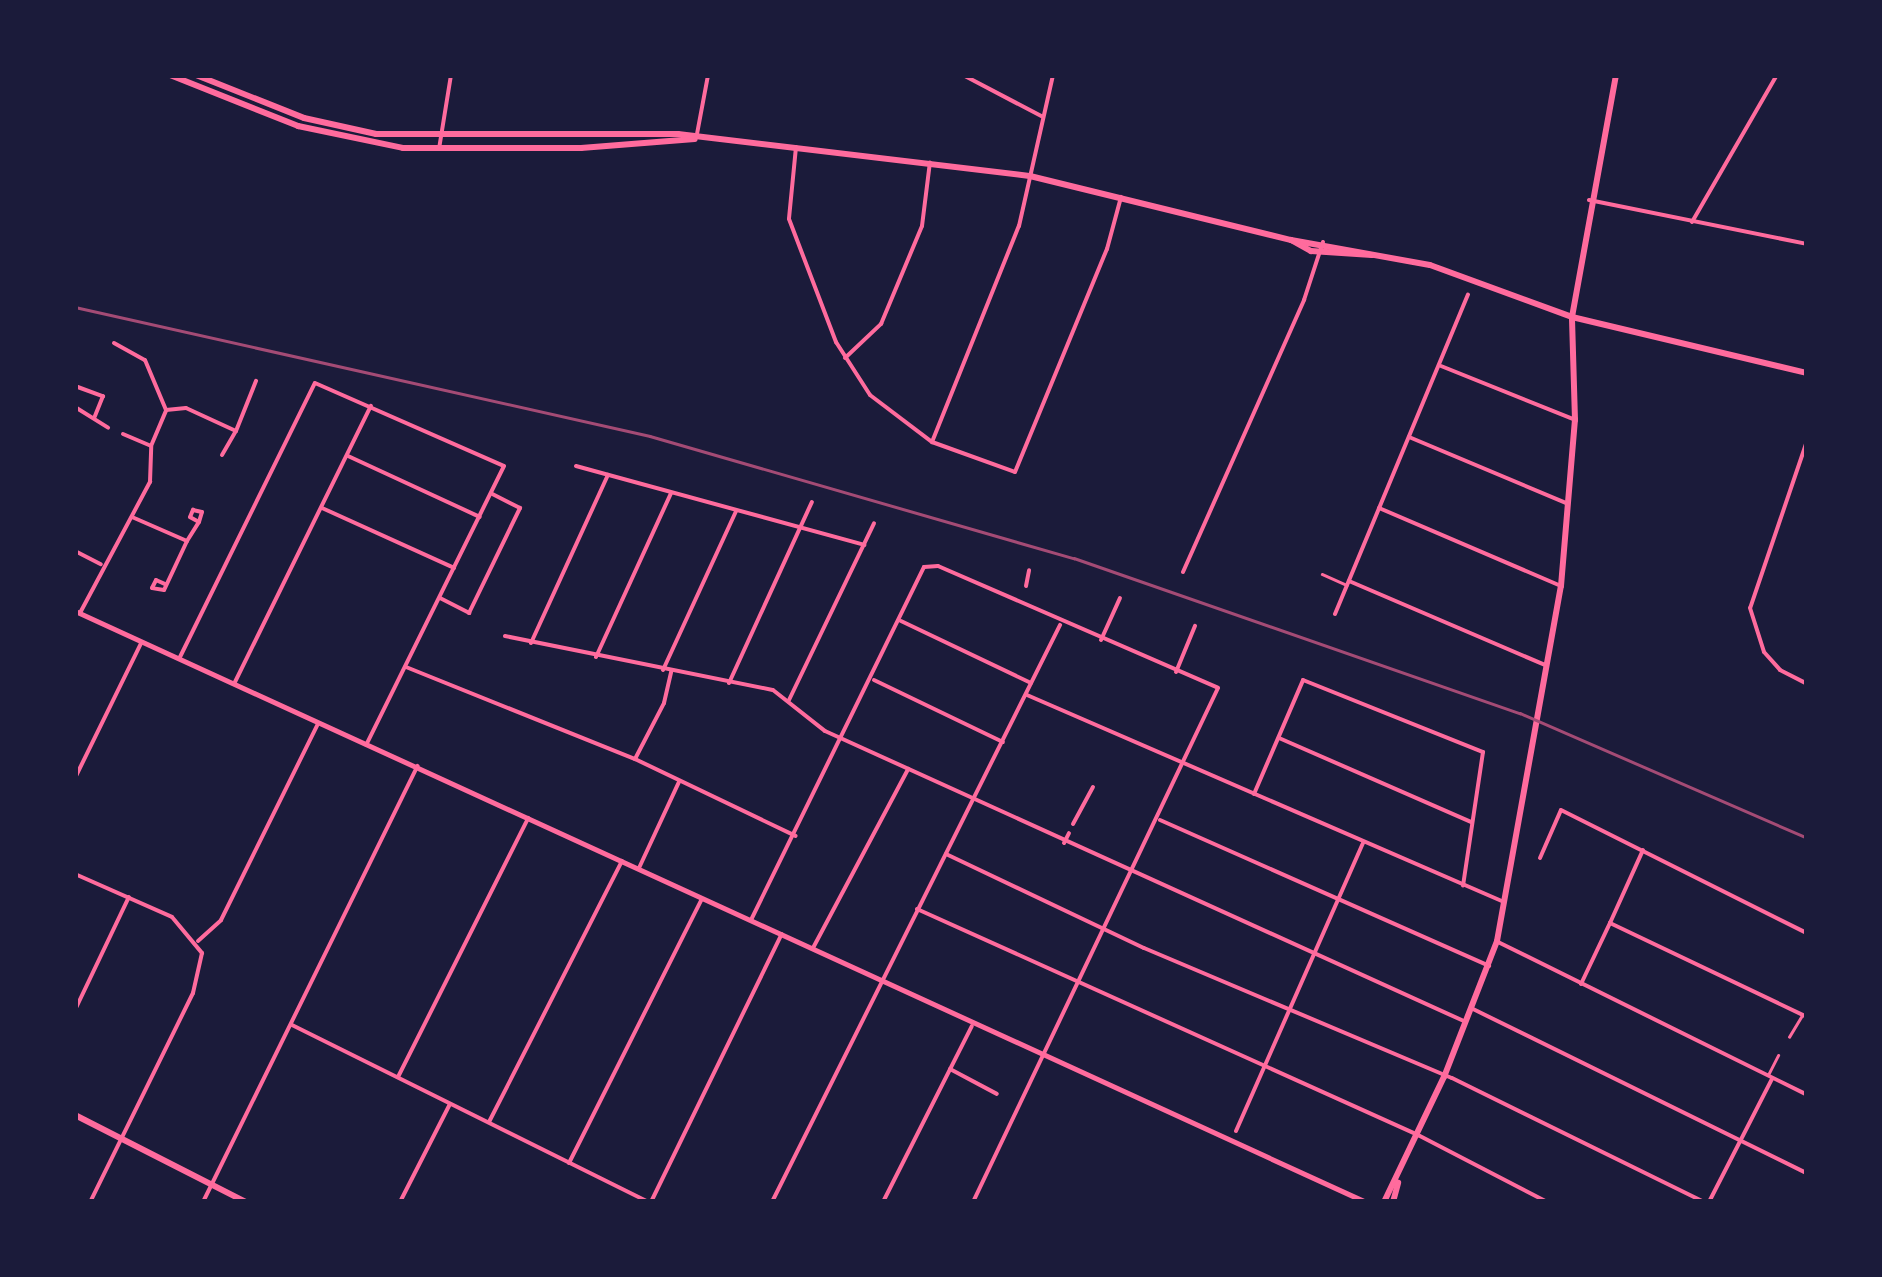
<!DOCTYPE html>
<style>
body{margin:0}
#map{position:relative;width:1882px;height:1277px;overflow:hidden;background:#1b1b3a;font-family:"Golos Text",sans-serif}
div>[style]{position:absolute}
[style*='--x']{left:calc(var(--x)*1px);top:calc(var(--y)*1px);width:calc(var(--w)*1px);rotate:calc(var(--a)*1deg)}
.service>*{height:2.5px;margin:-1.25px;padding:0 1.25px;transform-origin:1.25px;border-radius:1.25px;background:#ff6b9d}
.minor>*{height:4px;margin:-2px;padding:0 2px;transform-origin:2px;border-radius:2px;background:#ff6b9d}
.tertiary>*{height:5px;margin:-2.5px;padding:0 2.5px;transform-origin:2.5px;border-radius:2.5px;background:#ff6b9d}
.secondary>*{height:6px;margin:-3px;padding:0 3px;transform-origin:3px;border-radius:3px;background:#ff6b9d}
.primary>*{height:6px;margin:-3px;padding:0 3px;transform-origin:3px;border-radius:3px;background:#ff6b9d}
.rail>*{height:2.5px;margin:-1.25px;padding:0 1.25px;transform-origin:1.25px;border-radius:1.25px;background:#a44b75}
span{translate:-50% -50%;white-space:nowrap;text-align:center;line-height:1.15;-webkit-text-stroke:8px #1b1b3a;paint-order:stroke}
.frame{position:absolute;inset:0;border:78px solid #1b1b3a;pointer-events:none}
</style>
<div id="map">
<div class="service">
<i style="--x:1322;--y:574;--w:27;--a:24"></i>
<i style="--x:1789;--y:1037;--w:23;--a:-59"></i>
<i style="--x:1768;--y:1075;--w:22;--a:-63"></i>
</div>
<div class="minor">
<i style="--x:963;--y:75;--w:90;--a:27.7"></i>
<i style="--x:697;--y:134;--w:60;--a:-79.4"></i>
<i style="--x:796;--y:147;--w:72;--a:95.6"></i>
<i style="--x:789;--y:219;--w:132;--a:69.1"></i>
<i style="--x:836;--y:342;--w:63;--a:57.3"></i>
<i style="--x:870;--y:395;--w:78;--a:37.2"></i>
<i style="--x:932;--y:442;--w:88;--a:19.9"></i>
<i style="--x:1015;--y:472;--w:241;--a:-67.6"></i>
<i style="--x:1107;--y:249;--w:54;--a:-74.9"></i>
<i style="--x:439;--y:149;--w:75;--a:-80.8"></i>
<i style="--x:1589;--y:200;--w:222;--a:11.4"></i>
<i style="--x:1692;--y:222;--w:170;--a:-60"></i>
<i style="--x:114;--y:343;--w:35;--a:29"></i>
<i style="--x:145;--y:360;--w:54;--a:67.2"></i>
<i style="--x:845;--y:358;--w:50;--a:-43.4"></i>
<i style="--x:881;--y:324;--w:106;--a:-67.3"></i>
<i style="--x:922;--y:226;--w:64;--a:-82.9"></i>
<i style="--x:1441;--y:366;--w:144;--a:21.9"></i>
<i style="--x:75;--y:386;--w:30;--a:20"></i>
<i style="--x:103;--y:396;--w:22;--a:112"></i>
<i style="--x:75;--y:407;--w:39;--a:32"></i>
<i style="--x:123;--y:434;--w:30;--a:23"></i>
<i style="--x:1409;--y:437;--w:170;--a:22.8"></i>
<i style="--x:1807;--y:441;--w:176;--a:108.8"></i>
<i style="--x:1750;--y:608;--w:46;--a:72.3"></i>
<i style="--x:1764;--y:652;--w:24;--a:48"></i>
<i style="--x:1780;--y:670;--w:30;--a:27"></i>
<i style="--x:932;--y:442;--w:233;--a:-68.1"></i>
<i style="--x:1019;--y:226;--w:155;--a:-77.3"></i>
<i style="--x:222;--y:455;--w:28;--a:-60"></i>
<i style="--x:348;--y:456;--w:145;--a:24.8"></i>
<i style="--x:576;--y:466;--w:299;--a:15.3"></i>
<i style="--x:322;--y:508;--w:145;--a:24.4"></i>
<i style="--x:1379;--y:508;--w:198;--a:23.2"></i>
<i style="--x:132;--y:517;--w:60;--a:23.6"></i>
<i style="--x:187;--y:541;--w:54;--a:115.1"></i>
<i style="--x:164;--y:590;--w:12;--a:-171"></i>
<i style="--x:152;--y:588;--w:9;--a:-63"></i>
<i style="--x:156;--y:580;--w:10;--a:24"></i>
<i style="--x:187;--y:541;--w:22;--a:-58"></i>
<i style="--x:199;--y:522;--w:10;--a:-151"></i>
<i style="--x:190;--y:517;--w:8;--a:-67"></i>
<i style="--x:193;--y:510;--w:9;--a:13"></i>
<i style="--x:202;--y:512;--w:10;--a:107"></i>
<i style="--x:75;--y:551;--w:29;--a:27"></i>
<i style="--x:1183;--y:572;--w:298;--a:-66"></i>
<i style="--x:1304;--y:300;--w:61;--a:-71.9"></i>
<i style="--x:1349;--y:581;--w:215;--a:23.2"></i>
<i style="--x:1026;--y:586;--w:16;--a:-79"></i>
<i style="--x:440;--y:598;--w:33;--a:27"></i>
<i style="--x:469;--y:613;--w:117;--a:-64.1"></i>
<i style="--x:520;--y:508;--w:31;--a:-153"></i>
<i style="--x:80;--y:613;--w:149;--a:-61.9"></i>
<i style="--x:150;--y:482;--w:36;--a:-88"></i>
<i style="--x:151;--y:446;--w:39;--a:-67"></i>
<i style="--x:166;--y:410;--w:20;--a:-6"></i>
<i style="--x:186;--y:408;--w:55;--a:24.7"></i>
<i style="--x:236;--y:431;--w:54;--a:-68.2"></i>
<i style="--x:1335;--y:614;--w:346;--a:-67.4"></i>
<i style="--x:901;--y:621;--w:144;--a:25.5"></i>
<i style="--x:505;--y:636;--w:273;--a:11.4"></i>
<i style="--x:773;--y:690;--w:66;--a:38.3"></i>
<i style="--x:825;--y:731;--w:704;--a:24.42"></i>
<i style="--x:1101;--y:640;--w:46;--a:-65.7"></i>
<i style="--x:531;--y:643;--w:185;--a:-65.4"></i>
<i style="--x:180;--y:657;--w:305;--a:-63.8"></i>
<i style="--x:315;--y:383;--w:206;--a:23.7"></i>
<i style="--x:504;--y:466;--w:311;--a:116.3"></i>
<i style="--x:596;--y:657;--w:180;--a:-65.4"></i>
<i style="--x:406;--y:667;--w:247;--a:21.9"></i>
<i style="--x:635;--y:759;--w:178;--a:25.6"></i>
<i style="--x:663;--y:670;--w:175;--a:-65.3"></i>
<i style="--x:1176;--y:672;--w:50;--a:-67.6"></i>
<i style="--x:874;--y:680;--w:143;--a:25.7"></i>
<i style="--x:729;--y:683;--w:199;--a:-65.4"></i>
<i style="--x:234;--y:684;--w:310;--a:-63.8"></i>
<i style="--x:1027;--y:695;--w:520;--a:23.46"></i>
<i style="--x:789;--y:700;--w:196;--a:-64.3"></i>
<i style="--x:1279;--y:738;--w:210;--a:23.6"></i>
<i style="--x:635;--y:759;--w:63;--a:-62.6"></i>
<i style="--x:664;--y:703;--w:32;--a:-77"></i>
<i style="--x:75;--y:778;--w:150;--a:-63.9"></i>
<i style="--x:1254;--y:794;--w:124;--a:-66.7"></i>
<i style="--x:1303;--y:680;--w:194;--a:21.8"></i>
<i style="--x:1483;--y:752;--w:135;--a:98.5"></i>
<i style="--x:1160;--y:820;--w:360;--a:23.9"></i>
<i style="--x:1073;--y:824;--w:42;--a:-61.6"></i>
<i style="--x:1064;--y:843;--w:11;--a:-63"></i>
<i style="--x:946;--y:854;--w:219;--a:25.4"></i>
<i style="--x:1144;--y:948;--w:334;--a:22.9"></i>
<i style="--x:1452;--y:1078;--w:281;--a:26.2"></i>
<i style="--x:1540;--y:858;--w:52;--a:-66.4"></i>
<i style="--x:1561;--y:810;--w:275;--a:26.6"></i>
<i style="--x:639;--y:868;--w:95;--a:-65.1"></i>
<i style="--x:75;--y:874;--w:106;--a:23.9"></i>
<i style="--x:172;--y:917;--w:47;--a:50.2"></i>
<i style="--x:202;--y:953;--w:41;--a:102.7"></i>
<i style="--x:193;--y:993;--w:233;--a:116.2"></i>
<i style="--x:917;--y:909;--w:550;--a:24.28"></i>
<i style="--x:1418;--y:1135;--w:145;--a:27.4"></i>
<i style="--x:751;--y:920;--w:393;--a:-63.9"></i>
<i style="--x:924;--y:567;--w:14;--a:-4"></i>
<i style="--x:938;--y:566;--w:305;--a:23.5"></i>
<i style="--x:1218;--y:688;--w:569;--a:115.48"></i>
<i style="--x:1610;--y:923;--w:80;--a:-65.7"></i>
<i style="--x:198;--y:941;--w:31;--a:-42"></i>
<i style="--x:221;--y:920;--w:219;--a:-63.7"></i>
<i style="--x:1498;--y:942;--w:345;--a:26.3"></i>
<i style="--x:813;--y:948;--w:203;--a:-62"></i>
<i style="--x:1581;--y:984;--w:68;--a:-64.6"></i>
<i style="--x:1610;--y:923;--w:218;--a:25.5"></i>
<i style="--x:1471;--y:1008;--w:374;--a:26.2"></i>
<i style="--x:75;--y:1010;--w:125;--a:-64.5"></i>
<i style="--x:292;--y:1025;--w:398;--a:26.4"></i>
<i style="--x:950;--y:1069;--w:53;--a:28"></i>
<i style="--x:398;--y:1077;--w:290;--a:-63.3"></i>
<i style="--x:489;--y:1122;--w:293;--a:-63"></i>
<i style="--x:1236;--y:1131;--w:315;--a:-66.2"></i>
<i style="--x:569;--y:1163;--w:296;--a:-63.3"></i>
<i style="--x:203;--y:1202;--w:486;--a:-63.8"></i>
<i style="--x:400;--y:1202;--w:110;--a:-63"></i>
<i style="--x:651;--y:1202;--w:298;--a:-64"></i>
<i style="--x:772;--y:1202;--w:645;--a:-63.47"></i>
<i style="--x:883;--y:1202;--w:197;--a:-63.2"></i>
<i style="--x:1125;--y:1202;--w:6;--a:0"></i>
<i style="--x:1709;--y:1202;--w:138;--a:-62.9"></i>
</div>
<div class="tertiary">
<i style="--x:75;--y:611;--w:1420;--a:24.6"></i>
</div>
<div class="secondary">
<i style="--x:75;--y:1115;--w:192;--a:27"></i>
</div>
<div class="primary">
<i style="--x:170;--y:75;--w:138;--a:21.7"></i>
<i style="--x:298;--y:126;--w:107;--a:11.8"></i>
<i style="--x:403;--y:148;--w:178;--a:0"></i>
<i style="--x:581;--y:148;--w:114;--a:-4.5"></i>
<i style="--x:196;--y:75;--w:116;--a:21.7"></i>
<i style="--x:304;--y:118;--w:74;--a:12.5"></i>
<i style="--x:376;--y:134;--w:302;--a:0"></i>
<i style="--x:678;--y:134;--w:354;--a:6.8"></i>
<i style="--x:1030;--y:176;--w:269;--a:13.8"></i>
<i style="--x:1291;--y:240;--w:141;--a:10.2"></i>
<i style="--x:1430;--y:265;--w:151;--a:20.1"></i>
<i style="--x:1572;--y:317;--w:242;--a:13.4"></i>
<i style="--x:1291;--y:240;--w:23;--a:29"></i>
<i style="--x:1311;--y:251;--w:61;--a:3.8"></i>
<i style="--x:1384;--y:1202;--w:139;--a:-64.4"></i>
<i style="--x:1444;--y:1077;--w:146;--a:-68.7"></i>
<i style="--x:1497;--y:941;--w:361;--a:-79.8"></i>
<i style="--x:1561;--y:586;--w:167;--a:-85.2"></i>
<i style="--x:1575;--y:420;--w:103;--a:-91.7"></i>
<i style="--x:1572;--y:317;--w:246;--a:-79.7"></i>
<i style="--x:1393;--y:1202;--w:20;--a:-75"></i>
</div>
<div class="rail">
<i style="--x:75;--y:307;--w:589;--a:12.64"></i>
<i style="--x:650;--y:436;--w:441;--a:16.1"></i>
<i style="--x:1074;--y:558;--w:472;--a:19.2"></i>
<i style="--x:1520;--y:713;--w:313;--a:23.5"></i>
</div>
<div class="frame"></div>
</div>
